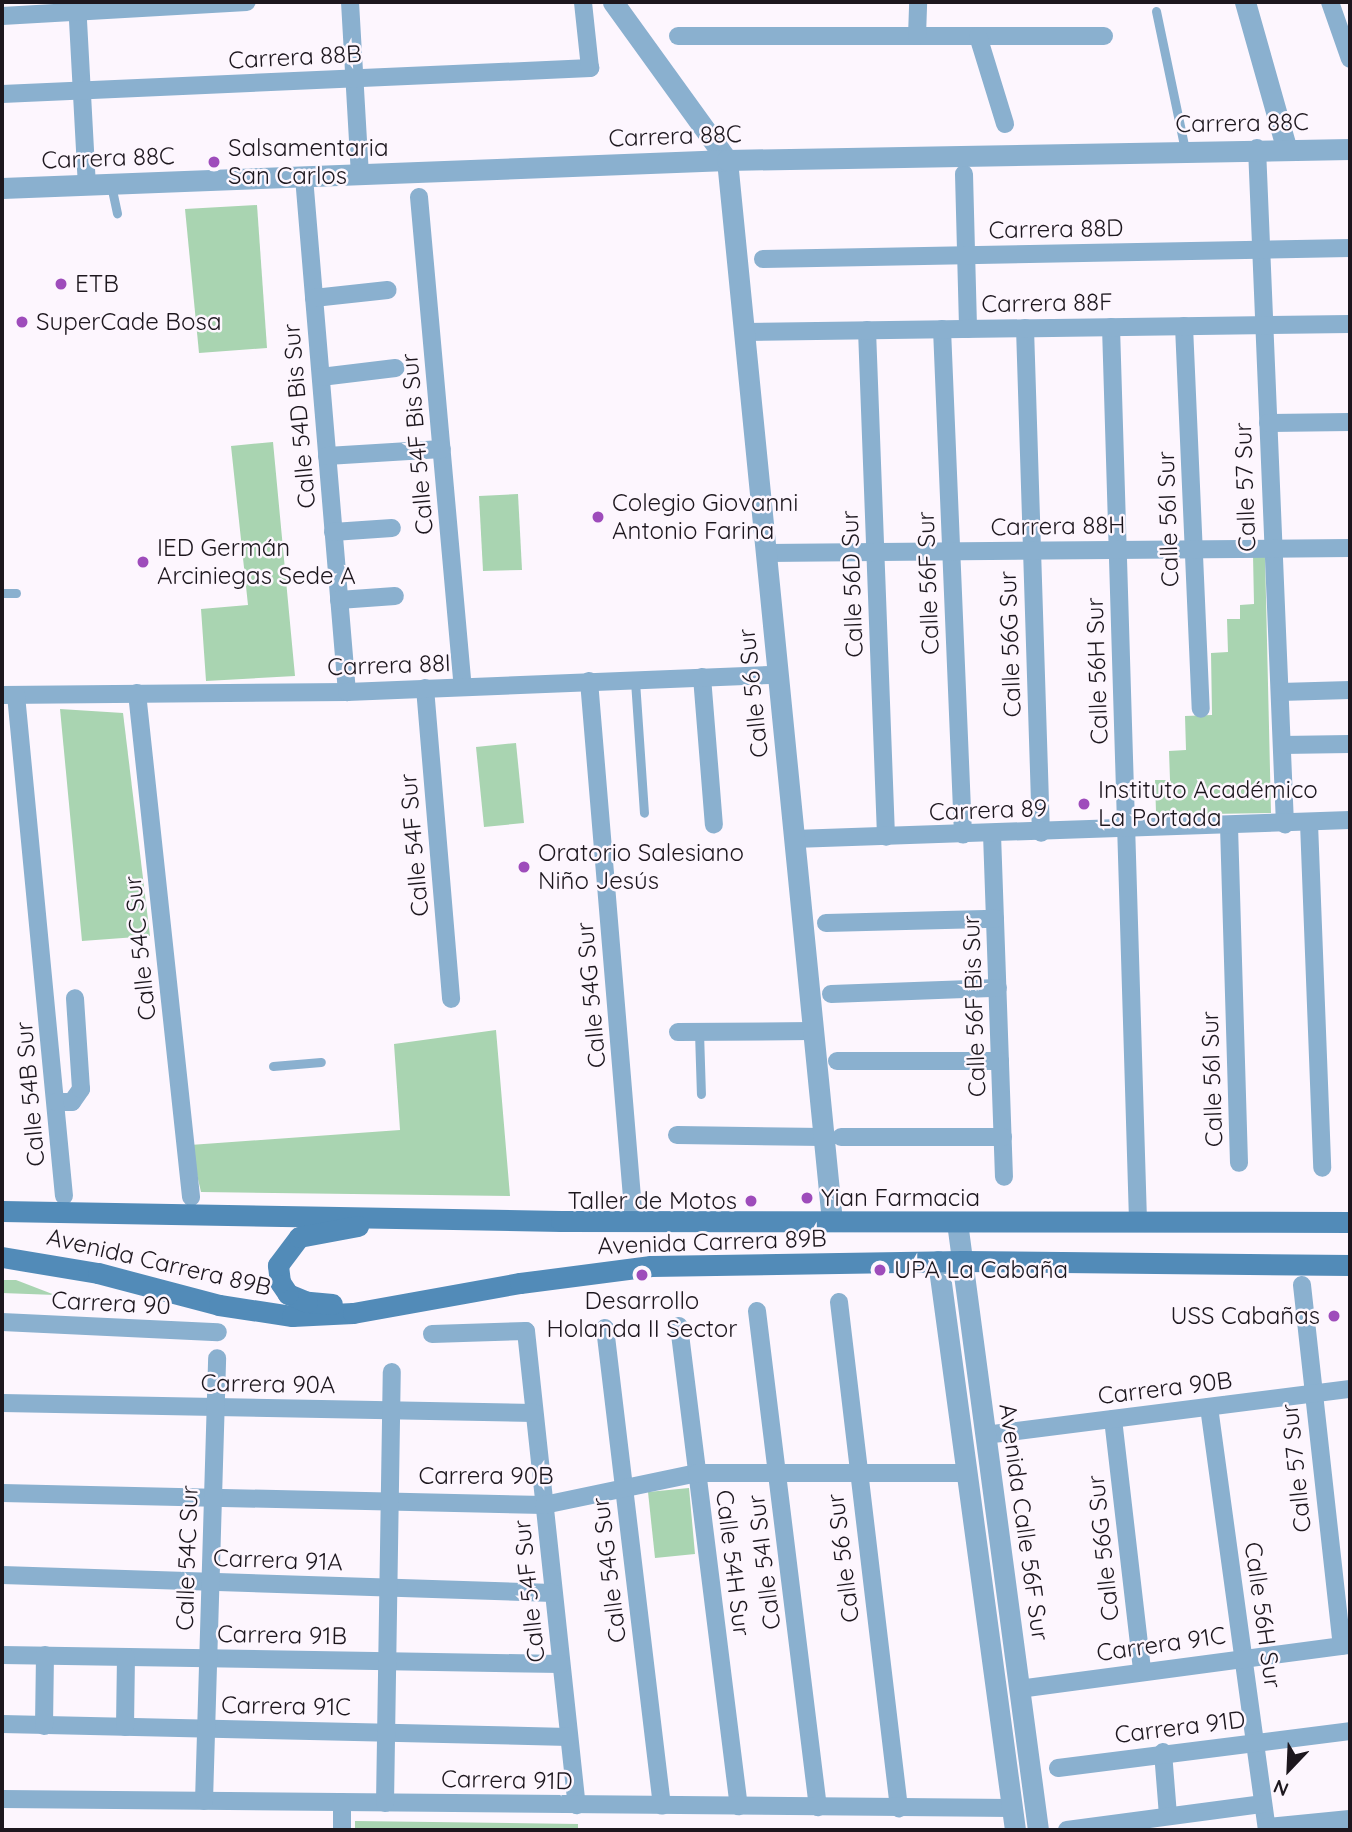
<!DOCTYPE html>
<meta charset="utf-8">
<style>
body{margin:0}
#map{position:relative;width:1352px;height:1832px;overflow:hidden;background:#fdf6fe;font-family:Quicksand,sans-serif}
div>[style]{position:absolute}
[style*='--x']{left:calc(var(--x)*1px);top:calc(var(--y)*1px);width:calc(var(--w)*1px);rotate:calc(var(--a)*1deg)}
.green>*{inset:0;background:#a9d4b1}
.service>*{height:9px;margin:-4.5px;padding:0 4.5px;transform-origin:4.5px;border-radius:4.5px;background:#8ab0cf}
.minor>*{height:18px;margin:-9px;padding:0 9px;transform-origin:9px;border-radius:9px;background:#8ab0cf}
.tertiary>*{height:21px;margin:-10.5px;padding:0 10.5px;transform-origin:10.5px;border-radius:10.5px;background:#8ab0cf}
.secondary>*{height:21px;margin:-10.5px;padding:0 10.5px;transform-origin:10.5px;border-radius:10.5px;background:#528bb8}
.dots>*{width:19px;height:19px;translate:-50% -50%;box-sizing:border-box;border:4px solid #fdf6fe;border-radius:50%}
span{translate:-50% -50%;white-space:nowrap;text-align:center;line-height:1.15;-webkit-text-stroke:5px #fdf6fe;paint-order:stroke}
.street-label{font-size:24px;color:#1d171e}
.poi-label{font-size:24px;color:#1d171e}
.left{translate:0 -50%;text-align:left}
.right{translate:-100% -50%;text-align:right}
.frame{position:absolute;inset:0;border:4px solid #1d171e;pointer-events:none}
.north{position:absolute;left:1254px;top:1734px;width:70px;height:70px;-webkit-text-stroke:5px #fdf6fe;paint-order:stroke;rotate:203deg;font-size:19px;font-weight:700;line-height:28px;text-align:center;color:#1d171e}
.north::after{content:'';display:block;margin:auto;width:24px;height:32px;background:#1d171e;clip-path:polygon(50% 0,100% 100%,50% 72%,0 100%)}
</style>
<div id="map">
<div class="green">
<i style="clip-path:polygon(257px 205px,267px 348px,199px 353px,185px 209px)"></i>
<i style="clip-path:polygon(273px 442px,295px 676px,206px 681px,201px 609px,248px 605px,231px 446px)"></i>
<i style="clip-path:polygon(518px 494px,522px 570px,483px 571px,479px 496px)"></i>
<i style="clip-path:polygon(1253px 555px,1265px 555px,1271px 813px,1147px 815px,1156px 812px,1155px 780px,1170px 780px,1169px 751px,1186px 750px,1185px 716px,1212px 715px,1211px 653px,1228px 652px,1227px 619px,1240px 619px,1240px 605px,1254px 604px)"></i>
<i style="clip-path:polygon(60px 709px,123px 713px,150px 936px,82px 941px)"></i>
<i style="clip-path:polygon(516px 743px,524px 823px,484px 827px,476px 747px)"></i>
<i style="clip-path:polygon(496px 1030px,510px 1196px,201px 1192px,190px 1145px,400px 1130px,394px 1044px)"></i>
<i style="clip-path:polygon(2px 1280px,16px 1280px,55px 1295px,2px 1293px)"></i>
<i style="clip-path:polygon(689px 1488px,695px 1554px,655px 1558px,648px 1492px)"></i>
<i style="clip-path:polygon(355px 1821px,578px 1824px,578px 1830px,355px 1830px)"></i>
</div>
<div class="service">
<i style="--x:1156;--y:11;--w:142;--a:78.2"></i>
<i style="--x:111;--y:185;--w:29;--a:78"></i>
<i style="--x:2;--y:593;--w:14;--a:0"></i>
<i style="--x:635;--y:681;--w:132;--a:86.1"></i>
<i style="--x:699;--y:1032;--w:62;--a:88.2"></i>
<i style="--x:273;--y:1066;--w:48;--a:-4.8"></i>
</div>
<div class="minor">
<i style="--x:77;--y:2;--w:184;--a:86.9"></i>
<i style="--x:350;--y:2;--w:173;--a:86.7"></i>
<i style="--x:1330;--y:2;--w:60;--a:70.7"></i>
<i style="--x:2;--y:16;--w:245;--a:-3.3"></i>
<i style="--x:678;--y:36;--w:426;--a:0"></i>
<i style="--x:917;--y:36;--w:34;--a:-88"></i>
<i style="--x:978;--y:36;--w:92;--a:72.9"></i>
<i style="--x:2;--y:94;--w:589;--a:-2.53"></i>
<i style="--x:590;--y:68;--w:66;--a:-96.1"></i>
<i style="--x:1257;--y:148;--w:677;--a:87.63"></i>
<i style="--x:964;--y:174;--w:155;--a:88.5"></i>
<i style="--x:304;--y:177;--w:517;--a:85.23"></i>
<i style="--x:419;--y:197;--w:491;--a:84.9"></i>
<i style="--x:763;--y:259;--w:587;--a:-1.07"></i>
<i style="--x:314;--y:298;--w:74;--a:-6.2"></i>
<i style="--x:1184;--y:326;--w:383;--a:87.5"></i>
<i style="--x:1111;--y:327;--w:895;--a:88.27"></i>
<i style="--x:1025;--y:328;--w:505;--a:88.19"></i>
<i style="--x:942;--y:329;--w:506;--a:87.62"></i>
<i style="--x:867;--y:330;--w:507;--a:87.85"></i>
<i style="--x:744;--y:332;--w:606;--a:-0.76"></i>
<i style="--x:321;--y:377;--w:75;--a:-6.9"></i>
<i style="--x:1268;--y:423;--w:82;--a:-0.7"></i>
<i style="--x:327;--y:456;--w:115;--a:-3.5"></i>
<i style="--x:333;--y:532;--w:59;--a:-3.9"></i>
<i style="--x:766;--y:553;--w:584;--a:-0.49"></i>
<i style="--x:339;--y:600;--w:56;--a:-4.1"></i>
<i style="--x:702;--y:677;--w:148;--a:85.4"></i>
<i style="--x:589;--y:681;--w:542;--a:85.24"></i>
<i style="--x:425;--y:688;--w:312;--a:85.2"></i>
<i style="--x:1280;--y:692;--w:70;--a:-1.6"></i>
<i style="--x:137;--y:693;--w:507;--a:83.88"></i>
<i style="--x:2;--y:695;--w:345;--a:-0.5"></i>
<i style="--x:347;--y:692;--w:431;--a:-2.3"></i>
<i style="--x:16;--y:695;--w:503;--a:84.53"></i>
<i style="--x:1282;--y:745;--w:68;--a:-0.8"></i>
<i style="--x:1309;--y:823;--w:345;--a:87.8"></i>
<i style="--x:1229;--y:826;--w:337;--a:88.3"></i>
<i style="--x:992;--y:834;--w:343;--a:88"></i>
<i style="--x:794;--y:839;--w:556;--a:-1.96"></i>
<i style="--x:826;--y:923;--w:169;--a:-1.4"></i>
<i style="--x:831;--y:994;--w:167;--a:-2.1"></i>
<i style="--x:678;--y:1032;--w:135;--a:-0.4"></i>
<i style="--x:837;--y:1061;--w:163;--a:0"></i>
<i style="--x:56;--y:1102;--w:16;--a:0"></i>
<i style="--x:72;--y:1102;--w:16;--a:-55"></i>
<i style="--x:81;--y:1089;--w:91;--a:-93.8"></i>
<i style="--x:677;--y:1135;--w:146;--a:0.8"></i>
<i style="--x:841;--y:1137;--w:162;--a:0"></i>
<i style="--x:1302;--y:1285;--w:363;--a:83.7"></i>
<i style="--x:839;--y:1302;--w:510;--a:83.24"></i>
<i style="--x:757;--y:1311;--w:500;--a:83"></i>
<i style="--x:2;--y:1322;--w:216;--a:2.7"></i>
<i style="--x:679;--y:1326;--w:484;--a:82.9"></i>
<i style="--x:605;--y:1328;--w:481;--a:83.2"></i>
<i style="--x:432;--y:1334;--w:94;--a:-1.8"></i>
<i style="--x:526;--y:1331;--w:477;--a:83.9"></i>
<i style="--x:2;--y:1403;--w:532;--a:1.08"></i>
<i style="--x:1209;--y:1407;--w:427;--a:82.2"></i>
<i style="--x:1113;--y:1419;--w:254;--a:83.4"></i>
<i style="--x:985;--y:1435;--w:368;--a:-7.2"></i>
<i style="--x:2;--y:1493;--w:542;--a:1.27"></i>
<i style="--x:544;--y:1505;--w:156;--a:-11.8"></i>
<i style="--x:697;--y:1473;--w:270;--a:0"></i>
<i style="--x:2;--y:1575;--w:551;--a:1.87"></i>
<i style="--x:2;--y:1655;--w:559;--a:0.92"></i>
<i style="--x:1019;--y:1689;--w:334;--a:-7.6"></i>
<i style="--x:2;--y:1724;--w:567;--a:1.31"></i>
<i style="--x:44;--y:1726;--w:71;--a:-89.2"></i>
<i style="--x:125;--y:1727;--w:70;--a:-89.2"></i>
<i style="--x:1163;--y:1752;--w:63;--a:85.5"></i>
<i style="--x:1058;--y:1768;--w:294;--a:-7.2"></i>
<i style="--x:2;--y:1799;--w:1010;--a:0.51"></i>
<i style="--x:204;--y:1801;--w:443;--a:-88.3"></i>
<i style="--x:342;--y:1802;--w:28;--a:90"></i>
<i style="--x:385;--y:1803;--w:431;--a:-89.1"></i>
<i style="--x:1267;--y:1827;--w:83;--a:-5.5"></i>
<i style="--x:1067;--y:1830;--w:196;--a:-7.6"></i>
</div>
<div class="tertiary">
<i style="--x:613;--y:2;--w:195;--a:54.2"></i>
<i style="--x:1245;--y:2;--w:151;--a:74.2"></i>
<i style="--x:727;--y:160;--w:1066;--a:84.35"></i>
<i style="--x:2;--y:188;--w:726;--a:-2.21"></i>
<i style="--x:727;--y:160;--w:623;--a:-1.01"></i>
<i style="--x:957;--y:1222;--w:613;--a:82.41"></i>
<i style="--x:938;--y:1261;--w:574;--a:82.29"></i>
</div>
<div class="secondary">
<i style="--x:2;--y:1211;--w:559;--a:1.02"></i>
<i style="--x:561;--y:1221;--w:789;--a:0.07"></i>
<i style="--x:2;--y:1257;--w:97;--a:9.5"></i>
<i style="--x:98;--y:1273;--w:125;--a:14.8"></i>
<i style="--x:219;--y:1305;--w:74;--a:8.6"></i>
<i style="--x:292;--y:1316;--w:61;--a:-2.8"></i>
<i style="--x:353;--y:1313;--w:170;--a:-10.2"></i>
<i style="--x:520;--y:1283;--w:132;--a:-7.4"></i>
<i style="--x:651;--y:1266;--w:311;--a:-0.9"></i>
<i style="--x:962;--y:1261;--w:388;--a:0.6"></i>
<i style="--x:332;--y:1304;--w:25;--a:-175"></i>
<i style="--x:307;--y:1302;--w:21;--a:-157"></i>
<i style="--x:288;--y:1294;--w:14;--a:-124"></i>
<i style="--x:280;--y:1282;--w:17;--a:-97"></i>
<i style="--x:278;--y:1265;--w:35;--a:-53"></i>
<i style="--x:299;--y:1237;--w:60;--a:-10.6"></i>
</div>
<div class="dots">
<i style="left:214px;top:162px;background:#9e4cbb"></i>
<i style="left:61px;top:284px;background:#9e4cbb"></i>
<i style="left:22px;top:322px;background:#9e4cbb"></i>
<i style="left:598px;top:517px;background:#9e4cbb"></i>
<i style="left:143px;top:562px;background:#9e4cbb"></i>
<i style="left:1084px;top:804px;background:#9e4cbb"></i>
<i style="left:524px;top:867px;background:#9e4cbb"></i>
<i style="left:807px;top:1198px;background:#9e4cbb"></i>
<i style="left:751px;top:1201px;background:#9e4cbb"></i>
<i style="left:880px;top:1270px;background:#9e4cbb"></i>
<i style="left:642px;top:1275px;background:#9e4cbb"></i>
<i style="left:1334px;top:1316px;background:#9e4cbb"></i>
</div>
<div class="street-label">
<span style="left:295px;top:57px;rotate:-3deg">Carrera 88B</span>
<span style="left:1242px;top:123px;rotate:-1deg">Carrera 88C</span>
<span style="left:675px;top:136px;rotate:-2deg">Carrera 88C</span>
<span style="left:108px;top:158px;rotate:-2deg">Carrera 88C</span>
<span style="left:1056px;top:229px;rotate:-1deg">Carrera 88D</span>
<span style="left:1047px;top:303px;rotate:-1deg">Carrera 88F</span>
<span style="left:299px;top:416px;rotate:-95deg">Calle 54D Bis Sur</span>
<span style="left:417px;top:444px;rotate:-95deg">Calle 54F Bis Sur</span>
<span style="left:1245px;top:487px;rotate:-92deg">Calle 57 Sur</span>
<span style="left:1168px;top:519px;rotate:-92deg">Calle 56I Sur</span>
<span style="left:1058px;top:526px;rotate:-1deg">Carrera 88H</span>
<span style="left:928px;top:583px;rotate:-92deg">Calle 56F Sur</span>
<span style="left:852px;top:584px;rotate:-92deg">Calle 56D Sur</span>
<span style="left:1010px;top:644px;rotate:-92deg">Calle 56G Sur</span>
<span style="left:389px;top:665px;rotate:-2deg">Carrera 88I</span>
<span style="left:1097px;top:671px;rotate:-92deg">Calle 56H Sur</span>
<span style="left:753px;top:693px;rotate:-96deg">Calle 56 Sur</span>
<span style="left:988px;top:810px;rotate:-2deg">Carrera 89</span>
<span style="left:414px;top:845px;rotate:-95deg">Calle 54F Sur</span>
<span style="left:140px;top:948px;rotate:-96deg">Calle 54C Sur</span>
<span style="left:591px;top:995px;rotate:-95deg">Calle 54G Sur</span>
<span style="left:974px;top:1006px;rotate:-92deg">Calle 56F Bis Sur</span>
<span style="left:1212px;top:1079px;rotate:-92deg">Calle 56I Sur</span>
<span style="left:30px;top:1094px;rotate:-95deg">Calle 54B Sur</span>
<span style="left:712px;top:1242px;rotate:-2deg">Avenida Carrera 89B</span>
<span style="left:159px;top:1262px;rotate:13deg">Avenida Carrera 89B</span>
<span style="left:111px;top:1303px;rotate:3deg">Carrera 90</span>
<span style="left:268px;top:1384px;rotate:1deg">Carrera 90A</span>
<span style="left:1165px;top:1388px;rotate:-7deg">Carrera 90B</span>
<span style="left:1296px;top:1468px;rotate:-96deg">Calle 57 Sur</span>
<span style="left:486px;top:1476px">Carrera 90B</span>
<span style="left:1024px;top:1522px;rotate:82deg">Avenida Calle 56F Sur</span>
<span style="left:1103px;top:1548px;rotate:-96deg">Calle 56G Sur</span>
<span style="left:187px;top:1558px;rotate:-88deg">Calle 54C Sur</span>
<span style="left:843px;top:1558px;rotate:-97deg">Calle 56 Sur</span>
<span style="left:278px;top:1560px;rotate:2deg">Carrera 91A</span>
<span style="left:764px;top:1562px;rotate:-97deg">Calle 54I Sur</span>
<span style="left:733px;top:1563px;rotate:83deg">Calle 54H Sur</span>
<span style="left:609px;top:1570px;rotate:-97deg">Calle 54G Sur</span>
<span style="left:529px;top:1591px;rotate:-96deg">Calle 54F Sur</span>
<span style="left:1263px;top:1615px;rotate:82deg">Calle 56H Sur</span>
<span style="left:282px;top:1635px;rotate:1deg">Carrera 91B</span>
<span style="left:1161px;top:1644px;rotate:-8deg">Carrera 91C</span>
<span style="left:286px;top:1706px;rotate:1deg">Carrera 91C</span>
<span style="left:1180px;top:1727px;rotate:-7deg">Carrera 91D</span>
<span style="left:507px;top:1780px;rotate:1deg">Carrera 91D</span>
</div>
<div class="poi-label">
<span class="left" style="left:228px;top:162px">Salsamentaria<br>San Carlos</span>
<span class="left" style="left:75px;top:284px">ETB</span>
<span class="left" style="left:36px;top:322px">SuperCade Bosa</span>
<span class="left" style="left:612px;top:517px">Colegio Giovanni<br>Antonio Farina</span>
<span class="left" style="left:157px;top:562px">IED Germán<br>Arciniegas Sede A</span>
<span class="left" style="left:1098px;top:804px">Instituto Académico<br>La Portada</span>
<span class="left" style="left:538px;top:867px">Oratorio Salesiano<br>Niño Jesús</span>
<span class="left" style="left:821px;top:1198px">Yian Farmacia</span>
<span class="right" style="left:737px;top:1201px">Taller de Motos</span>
<span class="left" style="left:894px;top:1270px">UPA La Cabaña</span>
<span style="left:642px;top:1315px">Desarrollo<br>Holanda II Sector</span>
<span class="right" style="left:1320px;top:1316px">USS Cabañas</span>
</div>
<div class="frame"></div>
<div class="north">N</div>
</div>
